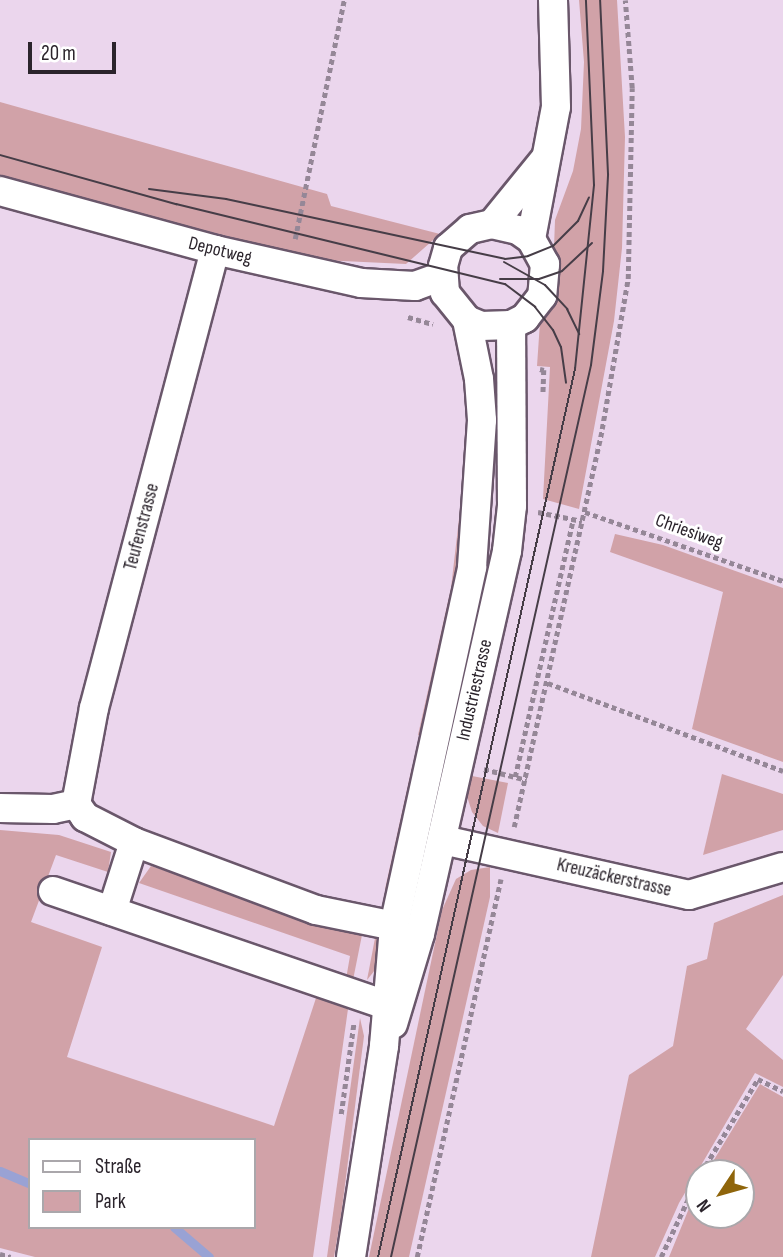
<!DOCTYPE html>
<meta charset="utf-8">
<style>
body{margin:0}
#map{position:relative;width:783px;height:1257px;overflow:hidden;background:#ebd6ed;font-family:"Sofia Sans Condensed",sans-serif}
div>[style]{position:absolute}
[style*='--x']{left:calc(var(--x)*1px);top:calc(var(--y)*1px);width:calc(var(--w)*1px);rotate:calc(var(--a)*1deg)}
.green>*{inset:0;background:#d1a2a8}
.stream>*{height:9px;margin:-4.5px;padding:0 4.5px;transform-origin:4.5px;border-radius:4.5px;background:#99a2d4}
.path>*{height:4.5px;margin-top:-2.25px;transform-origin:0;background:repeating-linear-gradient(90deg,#958797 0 5px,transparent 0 8.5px)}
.roads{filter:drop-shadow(2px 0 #6a576b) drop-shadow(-2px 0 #6a576b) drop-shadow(0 2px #6a576b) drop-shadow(0 -2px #6a576b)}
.minor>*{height:28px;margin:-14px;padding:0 14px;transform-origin:14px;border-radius:14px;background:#fff}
.tram>*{height:2px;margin:-1px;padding:0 1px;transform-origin:1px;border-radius:1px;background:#463d47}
span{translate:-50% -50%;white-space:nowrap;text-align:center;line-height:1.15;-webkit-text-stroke:6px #fff;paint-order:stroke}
.street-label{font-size:19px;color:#2b242c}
.legend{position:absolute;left:28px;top:1138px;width:228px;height:91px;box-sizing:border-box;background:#fff;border:2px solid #aaa7ab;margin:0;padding:9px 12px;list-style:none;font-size:21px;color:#2b242c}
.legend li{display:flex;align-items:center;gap:14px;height:35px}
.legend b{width:35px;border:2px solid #aaa7ab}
.north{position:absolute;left:685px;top:1159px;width:70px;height:70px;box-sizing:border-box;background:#fff;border:2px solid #aaa7ab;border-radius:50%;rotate:234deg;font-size:19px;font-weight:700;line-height:28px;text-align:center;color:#2b242c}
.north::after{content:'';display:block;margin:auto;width:24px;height:32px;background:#8f650b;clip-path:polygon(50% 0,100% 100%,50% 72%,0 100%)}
.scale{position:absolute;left:28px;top:42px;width:88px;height:32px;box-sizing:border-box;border:4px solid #2b242c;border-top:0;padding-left:9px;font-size:21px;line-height:24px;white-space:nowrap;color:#2b242c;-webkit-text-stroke:5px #fff;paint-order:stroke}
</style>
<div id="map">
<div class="green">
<i style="clip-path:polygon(579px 0,617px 0,625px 137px,622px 248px,614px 321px,579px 509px,543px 499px,550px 367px,537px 366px,540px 322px,552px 303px,555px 220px,573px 171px,581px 129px,584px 62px)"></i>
<i style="clip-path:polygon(0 102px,327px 194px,331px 206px,440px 234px,406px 264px,321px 260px,0 178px)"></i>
<i style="clip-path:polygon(460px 510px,465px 511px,462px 560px,424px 737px,418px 735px,451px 588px)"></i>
<i style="clip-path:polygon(615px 534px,663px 545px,783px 588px,783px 762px,692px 729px,723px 592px,610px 552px)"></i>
<i style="clip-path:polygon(412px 767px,419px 768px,392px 885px,385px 889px)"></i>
<i style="clip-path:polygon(722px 774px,783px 794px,783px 830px,703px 855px)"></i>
<i style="clip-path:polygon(467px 775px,508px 783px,498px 833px,483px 826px,472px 812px,465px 790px)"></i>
<i style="clip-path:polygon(evenodd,0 830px,59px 835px,111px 852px,108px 872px,56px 855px,31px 922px,102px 947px,67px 1057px,274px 1126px,316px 998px,348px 1009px,313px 1257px,35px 1257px,0 1248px,0 830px,30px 1140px,254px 1140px,254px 1227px,30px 1227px,30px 1140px)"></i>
<i style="clip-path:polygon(151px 866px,362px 935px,353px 980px,346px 979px,350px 956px,139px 883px)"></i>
<i style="clip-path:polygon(490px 867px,490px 897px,409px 1257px,369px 1257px,442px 910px,456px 879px,471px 870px)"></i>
<i style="clip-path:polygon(783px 895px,783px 975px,746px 1029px,783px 1060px,783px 1087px,755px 1073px,679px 1203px,655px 1257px,591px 1257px,629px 1075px,673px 1046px,687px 966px,707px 959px,714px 923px)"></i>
<i style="clip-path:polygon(376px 933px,382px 934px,375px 970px,367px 980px)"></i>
<i style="clip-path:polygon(360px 1018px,364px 1036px,341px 1216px,334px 1257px,327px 1257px)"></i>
<i style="clip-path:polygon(760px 1084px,783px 1097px,783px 1257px,669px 1257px,699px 1184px,699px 1215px,741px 1215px,741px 1173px,706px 1173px)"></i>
</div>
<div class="stream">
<i style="--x:0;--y:1171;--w:33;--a:23"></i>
<i style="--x:174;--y:1227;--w:46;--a:40.6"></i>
</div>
<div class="path">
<i style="--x:295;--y:239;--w:244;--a:-78.4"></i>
<i style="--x:408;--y:317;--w:26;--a:16"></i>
<i style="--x:540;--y:369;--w:4;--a:14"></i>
<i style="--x:544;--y:370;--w:24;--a:92"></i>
<i style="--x:538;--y:512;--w:45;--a:11.6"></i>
<i style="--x:585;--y:512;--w:210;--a:19.2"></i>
<i style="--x:548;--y:683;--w:251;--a:20.5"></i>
<i style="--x:484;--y:769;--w:44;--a:14.3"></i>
<i style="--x:515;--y:777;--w:263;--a:-77.3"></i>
<i style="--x:514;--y:827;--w:408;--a:-77.5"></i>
<i style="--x:602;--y:429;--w:152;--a:-80.2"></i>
<i style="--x:628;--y:279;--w:191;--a:-88.8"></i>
<i style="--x:632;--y:88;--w:88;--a:-94.5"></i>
<i style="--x:341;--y:1114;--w:93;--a:-82"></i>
<i style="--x:701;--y:1173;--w:110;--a:-58.8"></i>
<i style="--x:758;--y:1079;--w:28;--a:26"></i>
<i style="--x:0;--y:1254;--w:11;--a:15"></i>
<i style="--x:417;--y:1257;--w:387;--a:-77.5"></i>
<i style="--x:661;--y:1257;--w:89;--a:-64.9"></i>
</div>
<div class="roads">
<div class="minor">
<i style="--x:0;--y:191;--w:223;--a:15.3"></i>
<i style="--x:215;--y:250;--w:150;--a:12.7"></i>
<i style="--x:361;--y:283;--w:54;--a:3.2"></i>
<i style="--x:415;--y:286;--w:29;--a:-20"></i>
<i style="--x:492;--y:224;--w:84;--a:-50.8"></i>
<i style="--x:531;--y:239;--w:134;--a:-79.3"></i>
<i style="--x:556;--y:107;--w:107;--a:-91.6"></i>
<i style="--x:215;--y:250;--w:474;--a:104.8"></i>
<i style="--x:94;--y:708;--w:98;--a:100.6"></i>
<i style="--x:76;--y:804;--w:16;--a:55"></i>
<i style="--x:85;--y:817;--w:55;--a:27"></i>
<i style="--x:134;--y:842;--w:194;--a:20.5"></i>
<i style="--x:316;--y:910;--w:80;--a:11.6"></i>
<i style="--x:0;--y:808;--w:53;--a:1.1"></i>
<i style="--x:53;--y:809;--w:24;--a:-12"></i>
<i style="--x:443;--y:840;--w:252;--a:12.6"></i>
<i style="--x:689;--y:895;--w:98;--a:-16.6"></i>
<i style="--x:53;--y:891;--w:352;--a:18.9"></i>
<i style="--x:112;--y:911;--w:72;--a:-72.3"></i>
<i style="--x:393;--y:1024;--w:94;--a:-73.3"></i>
<i style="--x:420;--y:934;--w:393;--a:-77.2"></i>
<i style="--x:507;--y:551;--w:45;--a:-83.7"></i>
<i style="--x:512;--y:506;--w:181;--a:-90.3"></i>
<i style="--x:351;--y:1257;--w:214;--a:-81.1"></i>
<i style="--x:384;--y:1046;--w:120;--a:-85.2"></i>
<i style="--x:394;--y:926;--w:367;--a:-77.7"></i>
<i style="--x:472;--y:567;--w:147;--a:-86.1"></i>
<i style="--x:482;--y:420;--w:41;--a:-94.2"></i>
<i style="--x:479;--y:379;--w:60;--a:-101.5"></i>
<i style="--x:467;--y:320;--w:35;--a:-129"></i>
<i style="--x:445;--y:293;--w:27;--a:-94"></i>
<i style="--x:443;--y:266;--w:19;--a:-74"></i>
<i style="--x:448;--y:248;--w:29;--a:-41"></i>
<i style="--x:470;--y:229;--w:23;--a:-13"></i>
<i style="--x:492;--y:224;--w:27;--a:13"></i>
<i style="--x:518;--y:230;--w:16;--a:35"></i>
<i style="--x:531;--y:239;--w:29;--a:61"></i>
<i style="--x:545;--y:264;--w:32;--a:95"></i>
<i style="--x:542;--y:296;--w:28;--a:128"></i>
<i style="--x:525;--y:318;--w:16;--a:153"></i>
<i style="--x:511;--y:325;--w:30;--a:178"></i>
<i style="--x:481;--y:326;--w:15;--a:-157"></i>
</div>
</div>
<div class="tram">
<i style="--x:0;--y:155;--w:183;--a:15.6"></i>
<i style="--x:176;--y:204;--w:339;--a:13.7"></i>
<i style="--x:505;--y:284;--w:38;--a:37"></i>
<i style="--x:535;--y:307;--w:29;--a:52"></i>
<i style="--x:553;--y:330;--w:19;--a:65"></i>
<i style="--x:561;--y:347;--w:36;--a:82"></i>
<i style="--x:149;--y:189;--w:78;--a:7.4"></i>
<i style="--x:226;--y:199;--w:285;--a:12.1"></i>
<i style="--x:505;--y:259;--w:23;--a:-7"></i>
<i style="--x:528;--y:256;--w:27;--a:-22"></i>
<i style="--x:553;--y:246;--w:35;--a:-45"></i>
<i style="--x:578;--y:221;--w:26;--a:-65"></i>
<i style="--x:504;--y:262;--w:47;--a:29.3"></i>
<i style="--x:545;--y:285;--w:33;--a:47"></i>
<i style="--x:567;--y:309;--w:28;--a:64"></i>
<i style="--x:500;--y:279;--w:39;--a:0"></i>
<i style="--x:539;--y:279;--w:24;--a:-19"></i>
<i style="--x:562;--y:271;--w:41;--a:-43"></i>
<i style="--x:378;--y:1257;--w:910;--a:-77.49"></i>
<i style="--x:575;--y:369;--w:185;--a:-84.1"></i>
<i style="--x:594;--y:185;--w:185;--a:-92.5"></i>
<i style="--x:391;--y:1257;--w:914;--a:-77.36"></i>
<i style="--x:591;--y:365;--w:95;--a:-82.7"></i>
<i style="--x:603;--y:271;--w:97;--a:-87"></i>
<i style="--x:608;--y:174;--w:174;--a:-92.6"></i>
</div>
<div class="street-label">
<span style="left:220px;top:251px;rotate:14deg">Depotweg</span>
<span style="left:142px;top:527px;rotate:-75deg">Teufenstrasse</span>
<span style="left:689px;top:532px;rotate:20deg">Chriesiweg</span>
<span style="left:475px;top:690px;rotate:-77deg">Industriestrasse</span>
<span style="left:614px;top:878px;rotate:13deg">Kreuzäckerstrasse</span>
</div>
<ul class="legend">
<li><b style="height:9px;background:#fff"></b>Straße</li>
<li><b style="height:19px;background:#d1a2a8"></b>Park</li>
</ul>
<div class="north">N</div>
<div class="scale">20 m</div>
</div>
